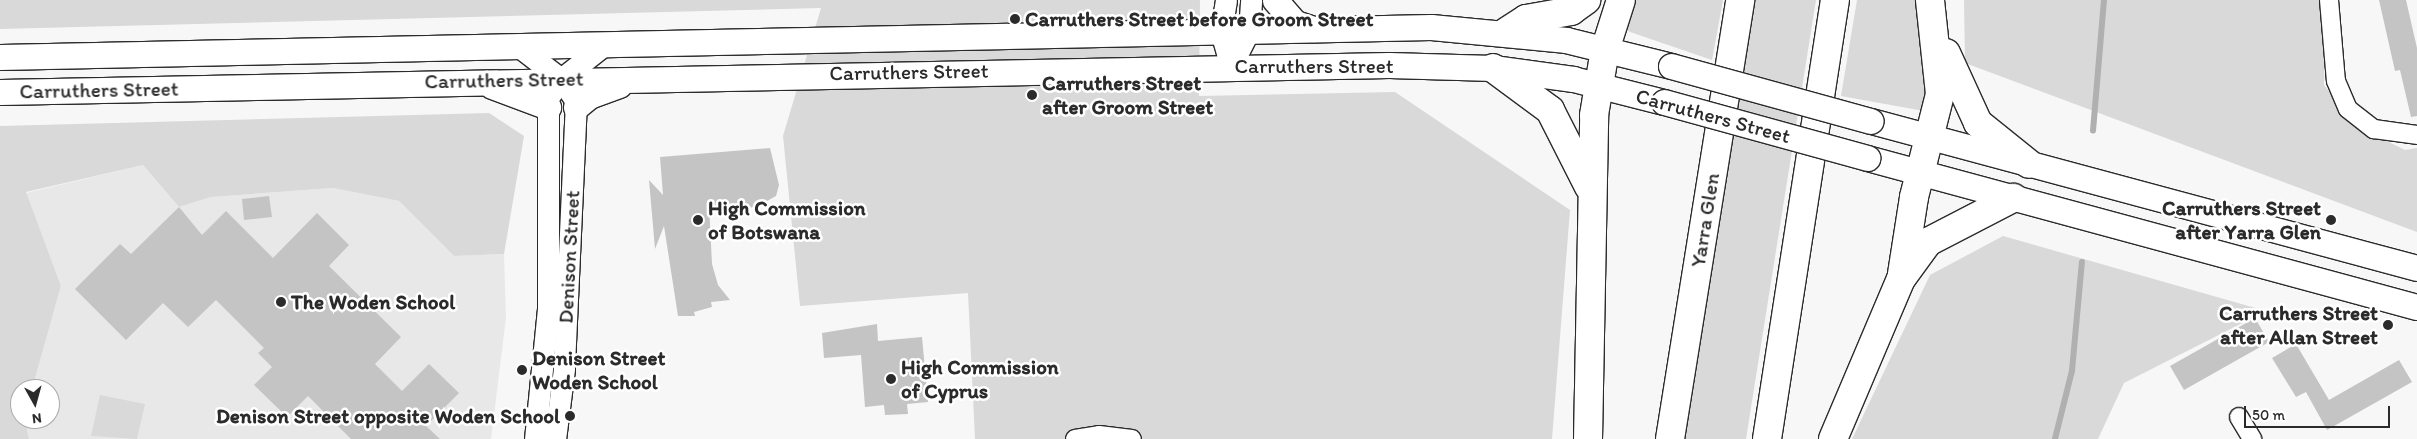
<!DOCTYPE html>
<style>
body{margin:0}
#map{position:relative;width:2417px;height:439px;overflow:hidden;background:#f7f7f7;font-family:Itim,sans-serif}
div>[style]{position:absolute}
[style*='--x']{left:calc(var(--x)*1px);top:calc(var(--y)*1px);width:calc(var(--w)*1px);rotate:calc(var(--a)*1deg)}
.built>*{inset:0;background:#e8e8e8}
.green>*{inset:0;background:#d9d9d9}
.stream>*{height:5.5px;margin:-2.75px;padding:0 2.75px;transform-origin:2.75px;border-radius:2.75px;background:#b0b0b0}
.building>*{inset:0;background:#c4c4c4}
.roads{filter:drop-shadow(1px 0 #2b2b2b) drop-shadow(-1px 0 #2b2b2b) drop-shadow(0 1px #2b2b2b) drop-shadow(0 -1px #2b2b2b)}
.minor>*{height:18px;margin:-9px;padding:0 9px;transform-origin:9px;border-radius:9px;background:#fff}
.tertiary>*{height:21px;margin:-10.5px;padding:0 10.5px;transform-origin:10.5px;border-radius:10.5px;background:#fff}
.secondary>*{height:25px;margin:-12.5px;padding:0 12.5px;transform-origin:12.5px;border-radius:12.5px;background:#fff}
.motorway>*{height:28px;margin:-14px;padding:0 14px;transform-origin:14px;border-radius:14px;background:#fff}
.bridges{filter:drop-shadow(1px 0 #2b2b2b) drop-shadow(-1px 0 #2b2b2b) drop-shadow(0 1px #2b2b2b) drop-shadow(0 -1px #2b2b2b)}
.secondary-bridge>*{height:25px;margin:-12.5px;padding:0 12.5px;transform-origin:12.5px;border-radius:12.5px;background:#fff}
.dots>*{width:14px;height:14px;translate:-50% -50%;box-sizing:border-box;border:2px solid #fff;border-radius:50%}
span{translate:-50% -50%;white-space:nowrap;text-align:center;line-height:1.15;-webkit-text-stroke:5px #fff;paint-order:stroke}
.poi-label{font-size:21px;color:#2b2b2b;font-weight:700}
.left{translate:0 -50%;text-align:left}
.right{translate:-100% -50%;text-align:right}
.street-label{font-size:21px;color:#2b2b2b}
.north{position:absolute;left:10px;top:379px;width:50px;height:50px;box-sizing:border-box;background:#fff;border:1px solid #aaa;border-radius:50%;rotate:173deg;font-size:14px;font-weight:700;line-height:20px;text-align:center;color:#2b2b2b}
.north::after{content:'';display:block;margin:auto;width:18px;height:22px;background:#2b2b2b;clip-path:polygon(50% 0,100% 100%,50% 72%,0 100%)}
.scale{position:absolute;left:2244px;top:406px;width:146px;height:22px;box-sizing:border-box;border:2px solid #2b2b2b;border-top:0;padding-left:6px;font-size:15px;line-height:18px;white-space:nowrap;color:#2b2b2b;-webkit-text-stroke:4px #fff;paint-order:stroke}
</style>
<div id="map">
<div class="built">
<i style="clip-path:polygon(143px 165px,179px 207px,211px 197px,333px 188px,399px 201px,454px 256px,504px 254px,506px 318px,491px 439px,29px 439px,25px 419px,50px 419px,50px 389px,32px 389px,61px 286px,26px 193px)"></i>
</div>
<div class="green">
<i style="clip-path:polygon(0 0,1200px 0,1199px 96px,1395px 92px,1570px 210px,1552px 439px,975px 439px,968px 293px,800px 306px,783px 136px,821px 8px,0 29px)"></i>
<i style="clip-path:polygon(1629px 0,1723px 0,1712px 60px,1630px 32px,1626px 29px)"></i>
<i style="clip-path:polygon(1754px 0,1816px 0,1746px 439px,1684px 439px)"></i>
<i style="clip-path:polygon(1857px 0,1922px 0,1929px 76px,1924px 111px,1841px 96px)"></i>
<i style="clip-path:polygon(1964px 0,2326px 0,2324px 85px,2356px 126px,2405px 150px,2417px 148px,2417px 232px,1965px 63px)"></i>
<i style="clip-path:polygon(489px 113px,524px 136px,504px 254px,454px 256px,399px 201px,333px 188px,211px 197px,179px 207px,143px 165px,26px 192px,61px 286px,32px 389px,20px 389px,20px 419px,25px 419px,29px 439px,0 439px,0 126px)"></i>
<i style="clip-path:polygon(2003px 236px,2266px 311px,2124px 383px,2098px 439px,1852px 439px,1930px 275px)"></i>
<i style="clip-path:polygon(100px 395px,145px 404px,137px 439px,91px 436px)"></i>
</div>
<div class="stream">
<i style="--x:2093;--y:131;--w:131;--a:-85.2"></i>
<i style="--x:2055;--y:439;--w:70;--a:-76"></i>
<i style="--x:2072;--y:371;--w:109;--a:-84.8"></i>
</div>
<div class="building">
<i style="clip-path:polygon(2379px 0,2406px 0,2417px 48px,2417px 116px,2411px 117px,2400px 70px,2395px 71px)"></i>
<i style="clip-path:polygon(770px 148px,779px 185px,776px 196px,756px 207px,726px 210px,709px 204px,712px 264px,718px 285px,730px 300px,711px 302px,712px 307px,694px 312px,695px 316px,678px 316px,664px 226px,655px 249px,649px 180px,663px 195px,660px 157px)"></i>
<i style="clip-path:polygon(269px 196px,272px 217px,244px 220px,242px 199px)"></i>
<i style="clip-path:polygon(179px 207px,202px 235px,226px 211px,273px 258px,317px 213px,349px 245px,329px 266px,401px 337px,375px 364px,402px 391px,429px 364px,459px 393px,426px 426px,440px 439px,351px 439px,308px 396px,287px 417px,254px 385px,272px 367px,258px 353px,264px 348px,216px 300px,188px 327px,163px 303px,126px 340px,75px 289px,120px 244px,131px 254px)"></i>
<i style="clip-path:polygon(2255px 318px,2269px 342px,2184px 390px,2170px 366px)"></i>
<i style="clip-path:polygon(877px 324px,878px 341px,922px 337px,928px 402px,907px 404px,908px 414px,885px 415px,884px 405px,865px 407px,861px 355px,824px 358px,822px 333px)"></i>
<i style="clip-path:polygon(2296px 344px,2329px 400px,2399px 360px,2412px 382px,2327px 430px,2306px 392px,2296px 397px,2272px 358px)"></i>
</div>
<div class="roads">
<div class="minor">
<i style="--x:2329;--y:0;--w:81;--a:85.1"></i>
<i style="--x:2336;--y:81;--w:30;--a:67"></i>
<i style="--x:2348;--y:109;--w:33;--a:38"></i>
<i style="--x:2374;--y:129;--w:43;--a:7.9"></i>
<i style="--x:2239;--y:417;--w:26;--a:59"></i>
<i style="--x:1075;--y:439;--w:24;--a:-9"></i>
<i style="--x:1099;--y:435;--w:33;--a:7"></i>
</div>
<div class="tertiary">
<i style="--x:1226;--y:0;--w:32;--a:99"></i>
<i style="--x:1221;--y:32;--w:35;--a:74"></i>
<i style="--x:518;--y:46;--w:54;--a:37.5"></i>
<i style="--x:561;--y:79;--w:27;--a:56"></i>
<i style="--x:576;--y:101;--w:268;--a:92.6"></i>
<i style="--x:564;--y:369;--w:71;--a:97.3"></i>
<i style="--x:1231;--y:66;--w:39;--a:-63"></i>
<i style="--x:1249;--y:31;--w:31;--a:-86"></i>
<i style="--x:535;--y:439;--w:132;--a:-84.3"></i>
<i style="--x:548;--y:308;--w:210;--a:-90"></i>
<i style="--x:548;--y:98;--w:23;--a:-56"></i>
<i style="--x:561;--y:79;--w:55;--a:-38.3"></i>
</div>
<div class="secondary">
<i style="--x:1275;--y:0;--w:30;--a:49"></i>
<i style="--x:1295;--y:23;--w:20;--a:18"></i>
<i style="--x:0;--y:57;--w:1431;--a:-1.2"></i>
<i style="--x:1431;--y:27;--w:136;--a:5.5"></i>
<i style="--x:1566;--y:40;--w:108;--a:13.9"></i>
<i style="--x:492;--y:86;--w:60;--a:20.6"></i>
<i style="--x:0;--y:92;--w:1389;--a:-1.11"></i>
<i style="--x:1389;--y:65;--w:104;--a:1.7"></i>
<i style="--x:1493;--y:68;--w:81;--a:7.8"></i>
<i style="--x:1573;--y:79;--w:94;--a:14.2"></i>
<i style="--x:576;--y:107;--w:17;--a:-40"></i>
<i style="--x:589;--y:96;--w:32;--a:-20"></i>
<i style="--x:1871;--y:121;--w:565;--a:15.07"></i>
<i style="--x:1867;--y:158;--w:570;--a:15.16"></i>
</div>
<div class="motorway">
<i style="--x:1506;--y:32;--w:24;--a:-33"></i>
<i style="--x:1526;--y:19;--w:46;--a:-10.1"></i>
<i style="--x:1571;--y:11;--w:19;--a:-36"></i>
<i style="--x:1946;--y:53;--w:77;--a:65.4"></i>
<i style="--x:1978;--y:123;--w:65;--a:38.8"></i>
<i style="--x:1493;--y:68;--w:71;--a:36.4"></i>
<i style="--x:1550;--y:110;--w:86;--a:63.1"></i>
<i style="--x:1902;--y:274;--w:78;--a:-81.1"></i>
<i style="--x:1914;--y:197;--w:106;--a:-75.8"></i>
<i style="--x:1940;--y:94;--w:95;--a:-96.1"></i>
<i style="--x:1588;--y:439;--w:324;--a:-88.9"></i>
<i style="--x:1594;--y:115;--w:66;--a:-80.4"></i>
<i style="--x:1605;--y:50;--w:52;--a:-72.3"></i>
<i style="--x:1670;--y:439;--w:445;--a:-80.9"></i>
<i style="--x:1767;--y:439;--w:444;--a:-81.2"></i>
<i style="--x:1833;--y:439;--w:174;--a:-67"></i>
<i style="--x:1901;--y:279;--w:46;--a:-53.9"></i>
<i style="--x:1928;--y:242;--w:96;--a:-27.4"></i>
</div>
</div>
<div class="bridges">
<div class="secondary-bridge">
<i style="--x:1671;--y:66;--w:207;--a:15.4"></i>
<i style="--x:1664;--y:102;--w:211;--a:15.4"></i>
</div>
</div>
<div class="dots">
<i style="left:1015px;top:19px;background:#2b2b2b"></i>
<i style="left:1032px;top:95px;background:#2b2b2b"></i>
<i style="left:698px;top:220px;background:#2b2b2b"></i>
<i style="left:2331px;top:220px;background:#2b2b2b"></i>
<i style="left:281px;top:302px;background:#2b2b2b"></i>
<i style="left:2388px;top:325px;background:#2b2b2b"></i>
<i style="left:522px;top:370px;background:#2b2b2b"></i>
<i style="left:891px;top:379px;background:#2b2b2b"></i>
<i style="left:570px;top:416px;background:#2b2b2b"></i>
</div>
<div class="poi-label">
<span class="left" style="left:1025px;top:19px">Carruthers Street before Groom Street</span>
<span class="left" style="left:1042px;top:95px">Carruthers Street<br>after Groom Street</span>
<span class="left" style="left:708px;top:220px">High Commission<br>of Botswana</span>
<span class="right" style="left:2321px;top:220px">Carruthers Street<br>after Yarra Glen</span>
<span class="left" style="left:291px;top:302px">The Woden School</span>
<span class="right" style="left:2378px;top:325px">Carruthers Street<br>after Allan Street</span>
<span class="left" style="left:532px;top:370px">Denison Street<br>Woden School</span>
<span class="left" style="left:901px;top:379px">High Commission<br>of Cyprus</span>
<span class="right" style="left:560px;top:416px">Denison Street opposite Woden School</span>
</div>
<div class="street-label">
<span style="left:1314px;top:66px">Carruthers Street</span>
<span style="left:909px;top:72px;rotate:-1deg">Carruthers Street</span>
<span style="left:504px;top:80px;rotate:-1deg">Carruthers Street</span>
<span style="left:99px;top:90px;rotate:-1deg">Carruthers Street</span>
<span style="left:1713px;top:116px;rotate:15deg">Carruthers Street</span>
<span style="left:1705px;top:220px;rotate:-81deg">Yarra Glen</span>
<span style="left:569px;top:257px;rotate:-87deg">Denison Street</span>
</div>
<div class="north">N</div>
<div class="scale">50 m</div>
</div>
